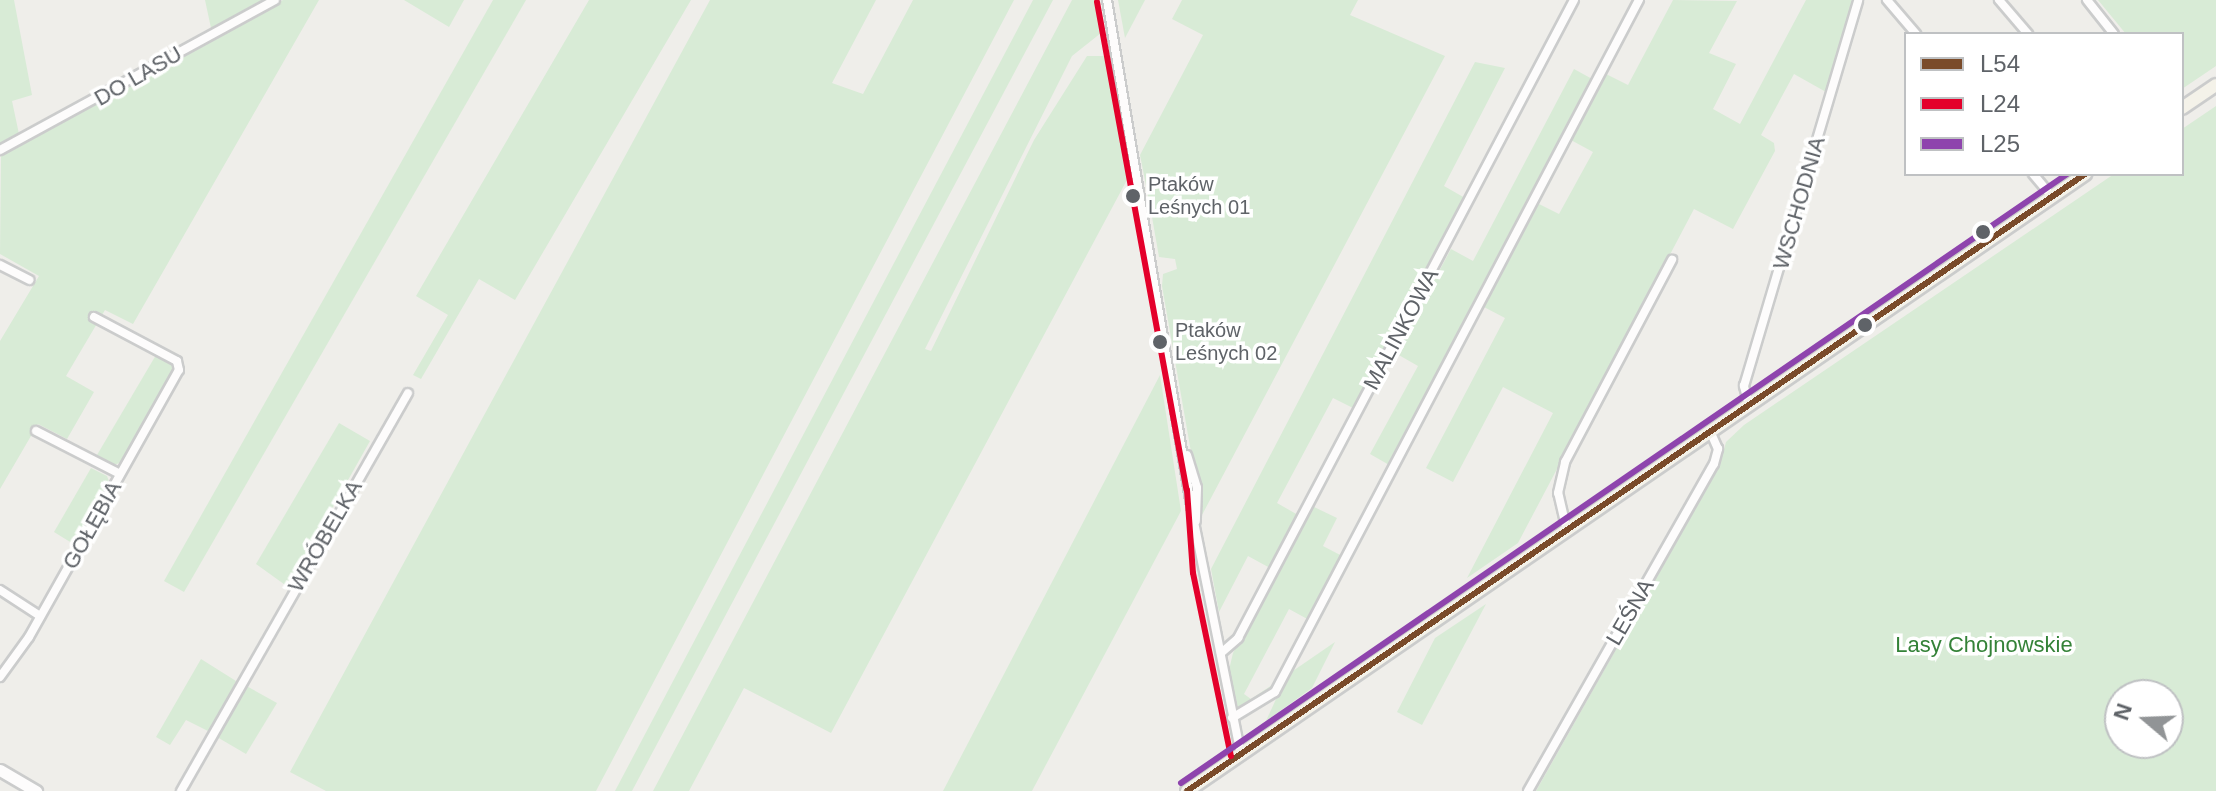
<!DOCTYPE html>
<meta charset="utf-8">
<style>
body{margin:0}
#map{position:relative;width:2216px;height:791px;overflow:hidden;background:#efeeea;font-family:Arial,sans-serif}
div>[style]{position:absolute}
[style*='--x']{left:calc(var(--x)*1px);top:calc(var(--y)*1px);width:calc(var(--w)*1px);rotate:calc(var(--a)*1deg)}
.green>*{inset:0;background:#d8ebd6}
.roads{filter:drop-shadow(2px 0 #cbcccc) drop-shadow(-2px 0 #cbcccc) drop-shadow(0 2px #cbcccc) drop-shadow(0 -2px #cbcccc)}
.street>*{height:8px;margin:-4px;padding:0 4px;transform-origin:4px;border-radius:4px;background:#fdfcfc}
.secondary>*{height:11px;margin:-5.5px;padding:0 5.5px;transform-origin:5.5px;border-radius:5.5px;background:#fdfcfc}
.primary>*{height:12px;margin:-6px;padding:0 6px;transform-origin:6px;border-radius:6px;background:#f4f2e9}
.bus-1>*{height:6px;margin:-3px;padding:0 3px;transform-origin:3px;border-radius:3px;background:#7a4b2a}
.bus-2>*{height:6px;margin:-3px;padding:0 3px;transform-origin:3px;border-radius:3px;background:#e4002b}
.bus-3>*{height:6px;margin:-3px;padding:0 3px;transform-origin:3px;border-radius:3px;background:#8e44ad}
.dots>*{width:22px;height:22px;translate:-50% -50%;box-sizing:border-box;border:4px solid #fff;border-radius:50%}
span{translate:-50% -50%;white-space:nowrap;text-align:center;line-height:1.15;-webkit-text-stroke:7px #fff;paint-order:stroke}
.bus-label{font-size:20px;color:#5f6368}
.left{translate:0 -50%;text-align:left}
.street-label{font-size:22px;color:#5f6368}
.park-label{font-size:22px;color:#348238}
.legend{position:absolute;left:1904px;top:32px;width:280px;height:144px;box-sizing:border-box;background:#fff;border:2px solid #bfc1c3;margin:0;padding:10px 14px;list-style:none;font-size:24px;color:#5f6368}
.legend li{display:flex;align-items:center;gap:16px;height:40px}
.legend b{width:40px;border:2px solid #bfc1c3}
.north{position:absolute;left:2104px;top:679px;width:80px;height:80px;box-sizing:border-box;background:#fff;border:2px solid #bfc1c3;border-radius:50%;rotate:289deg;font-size:22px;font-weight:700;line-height:32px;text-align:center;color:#5f6368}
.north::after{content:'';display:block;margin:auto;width:28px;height:36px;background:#919496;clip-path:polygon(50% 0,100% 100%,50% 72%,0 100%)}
</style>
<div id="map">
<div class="green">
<i style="clip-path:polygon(0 0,14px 0,32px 95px,12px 101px,19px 134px,0 146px)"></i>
<i style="clip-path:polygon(205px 0,264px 0,211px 28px)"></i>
<i style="clip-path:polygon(283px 0,319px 0,133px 324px,105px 310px,66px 376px,94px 392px,67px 439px,38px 424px,0 489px,0 341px,39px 276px,0 254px,1px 154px)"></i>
<i style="clip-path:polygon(404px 0,464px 0,449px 27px)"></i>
<i style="clip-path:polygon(493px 0,526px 0,184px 592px,164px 581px)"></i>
<i style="clip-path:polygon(589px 0,691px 0,515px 300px,479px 279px,421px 379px,413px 375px,448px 315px,416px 296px)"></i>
<i style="clip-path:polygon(710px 0,876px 0,832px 83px,863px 94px,913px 0,1014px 0,596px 791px,326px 791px,290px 772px)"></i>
<i style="clip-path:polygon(1033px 0,1053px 0,632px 791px,615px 791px)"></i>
<i style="clip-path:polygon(1072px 0,1095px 0,1101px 33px,1072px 56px,925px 349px,931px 351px,1034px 140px,1087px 56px,1106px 56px,1128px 178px,831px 733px,744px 688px,689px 791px,653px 791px)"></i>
<i style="clip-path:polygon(1118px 0,1145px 0,1125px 38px)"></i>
<i style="clip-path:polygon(1182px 0,1358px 0,1350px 15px,1445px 56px,1202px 515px,1162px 286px,1163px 274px,1177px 269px,1175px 259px,1159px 257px,1152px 217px,1158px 216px,1157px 210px,1151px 211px,1140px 155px,1203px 35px,1172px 19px)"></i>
<i style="clip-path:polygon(1673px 0,1737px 1px,1709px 53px,1736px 64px,1713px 109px,1740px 124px,1806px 0,1852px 0,1826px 92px,1794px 74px,1761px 135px,1774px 143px,1775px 151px,1733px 229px,1694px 209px,1518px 543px,1467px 578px,1553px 413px,1503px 387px,1453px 482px,1426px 468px,1505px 318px,1482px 306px,1535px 202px,1559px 214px,1593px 152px,1569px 139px,1604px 73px,1628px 85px)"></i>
<i style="clip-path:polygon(2098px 0,2216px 0,2216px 66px,2182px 89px,2182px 34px,2126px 34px)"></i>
<i style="clip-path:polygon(1475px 62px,1505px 68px,1444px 186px,1465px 198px,1355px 409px,1333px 398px,1277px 503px,1298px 515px,1270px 568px,1248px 556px,1219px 612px,1211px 569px)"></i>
<i style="clip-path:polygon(1574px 69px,1594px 80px,1391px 466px,1370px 454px,1418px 366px,1397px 354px,1402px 340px,1451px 249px,1473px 261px)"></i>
<i style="clip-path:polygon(evenodd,2216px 106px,2216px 791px,1536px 791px,1720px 465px,1726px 442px,1744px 425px,2114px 174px,2182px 174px,2182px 129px,2216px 106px,2120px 695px,2168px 695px,2168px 743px,2120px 743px,2120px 695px)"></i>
<i style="clip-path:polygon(156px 355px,172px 363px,175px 371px,122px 462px,114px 465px,97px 455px)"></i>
<i style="clip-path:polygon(1160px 375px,1181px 511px,1032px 791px,943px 791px)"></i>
<i style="clip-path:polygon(339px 423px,370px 441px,288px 587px,256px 564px)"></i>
<i style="clip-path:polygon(91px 468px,107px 476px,110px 484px,75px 545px,54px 532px)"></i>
<i style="clip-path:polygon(1312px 506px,1337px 518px,1323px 546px,1344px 557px,1311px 621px,1289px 609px,1244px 694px,1251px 699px,1278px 681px,1274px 689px,1238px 708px,1229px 670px,1233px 653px)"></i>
<i style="clip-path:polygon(1486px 604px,1422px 725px,1397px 712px,1435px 638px)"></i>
<i style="clip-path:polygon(1335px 642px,1312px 688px,1266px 721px,1287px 675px)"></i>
<i style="clip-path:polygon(201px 659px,236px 681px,212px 733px,186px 720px,170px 745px,156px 737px)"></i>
<i style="clip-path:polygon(243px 684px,277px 703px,246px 754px,217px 737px)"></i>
</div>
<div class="roads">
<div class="street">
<i style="--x:1107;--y:0;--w:519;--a:80.57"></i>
<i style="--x:1192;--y:512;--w:247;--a:78.6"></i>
<i style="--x:1887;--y:0;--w:45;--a:49.5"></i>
<i style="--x:1999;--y:0;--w:45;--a:49.5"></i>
<i style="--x:2087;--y:0;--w:43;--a:51.5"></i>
<i style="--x:0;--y:150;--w:313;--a:-28.6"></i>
<i style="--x:2033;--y:174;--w:30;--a:50"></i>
<i style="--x:0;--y:265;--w:33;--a:27"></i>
<i style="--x:1749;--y:405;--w:20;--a:-105"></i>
<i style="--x:1744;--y:386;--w:402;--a:-73.5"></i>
<i style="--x:36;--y:431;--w:94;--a:27.1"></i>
<i style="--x:1187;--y:455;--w:34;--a:73"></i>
<i style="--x:1197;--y:488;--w:33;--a:92"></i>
<i style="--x:1567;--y:531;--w:39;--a:-103"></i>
<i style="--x:1558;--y:493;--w:32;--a:-77"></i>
<i style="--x:1565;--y:462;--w:229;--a:-62.1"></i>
<i style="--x:0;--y:590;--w:48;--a:33"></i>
<i style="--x:1221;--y:653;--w:23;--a:-41"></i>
<i style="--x:1238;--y:638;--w:721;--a:-62.23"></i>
<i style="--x:0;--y:677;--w:49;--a:-54.1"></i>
<i style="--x:29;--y:637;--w:306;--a:-60.7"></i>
<i style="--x:179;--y:370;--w:9;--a:-103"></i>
<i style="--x:177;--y:361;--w:94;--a:-152.1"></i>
<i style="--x:1232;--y:718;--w:50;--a:-31.2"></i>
<i style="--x:1275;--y:692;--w:782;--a:-62.26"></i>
<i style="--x:181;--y:791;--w:458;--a:-60.3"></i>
<i style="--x:1528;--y:791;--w:376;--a:-60.4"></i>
<i style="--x:1714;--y:464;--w:16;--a:-75"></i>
<i style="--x:1718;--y:449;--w:20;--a:-114"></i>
</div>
<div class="secondary">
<i style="--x:0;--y:770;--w:42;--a:30.3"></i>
</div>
<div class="primary">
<i style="--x:2182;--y:108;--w:41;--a:-34.1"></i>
<i style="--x:1187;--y:791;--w:1090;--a:-34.49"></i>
</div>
</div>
<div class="bus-1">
<i style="--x:1187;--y:791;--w:1090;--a:-34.49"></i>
</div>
<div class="bus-2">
<i style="--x:1097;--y:2;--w:496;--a:79.6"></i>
<i style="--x:1187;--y:490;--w:83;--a:85.9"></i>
<i style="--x:1193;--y:573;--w:187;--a:78.3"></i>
</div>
<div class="bus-3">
<i style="--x:1181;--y:783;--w:1075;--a:-34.5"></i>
</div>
<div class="dots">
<i style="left:1133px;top:196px;background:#5f6368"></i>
<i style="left:1983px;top:232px;background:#5f6368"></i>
<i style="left:1865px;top:325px;background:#5f6368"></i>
<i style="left:1160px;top:342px;background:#5f6368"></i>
</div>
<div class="bus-label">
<span class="left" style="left:1148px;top:196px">Ptaków<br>Leśnych 01</span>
<span class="left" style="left:1175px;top:342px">Ptaków<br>Leśnych 02</span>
</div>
<div class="street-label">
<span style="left:138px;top:76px;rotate:-30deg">DO LASU</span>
<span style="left:1799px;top:203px;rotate:-74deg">WSCHODNIA</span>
<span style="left:1401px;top:329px;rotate:-62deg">MALINKOWA</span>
<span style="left:92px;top:525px;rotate:-61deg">GOŁĘBIA</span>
<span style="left:325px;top:536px;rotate:-60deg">WRÓBELKA</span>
<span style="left:1630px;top:612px;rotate:-60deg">LEŚNA</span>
</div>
<div class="park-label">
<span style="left:1984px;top:645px">Lasy Chojnowskie</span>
</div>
<ul class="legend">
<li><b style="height:10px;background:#7a4b2a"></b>L54</li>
<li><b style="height:10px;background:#e4002b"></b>L24</li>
<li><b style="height:10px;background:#8e44ad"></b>L25</li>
</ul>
<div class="north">N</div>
</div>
